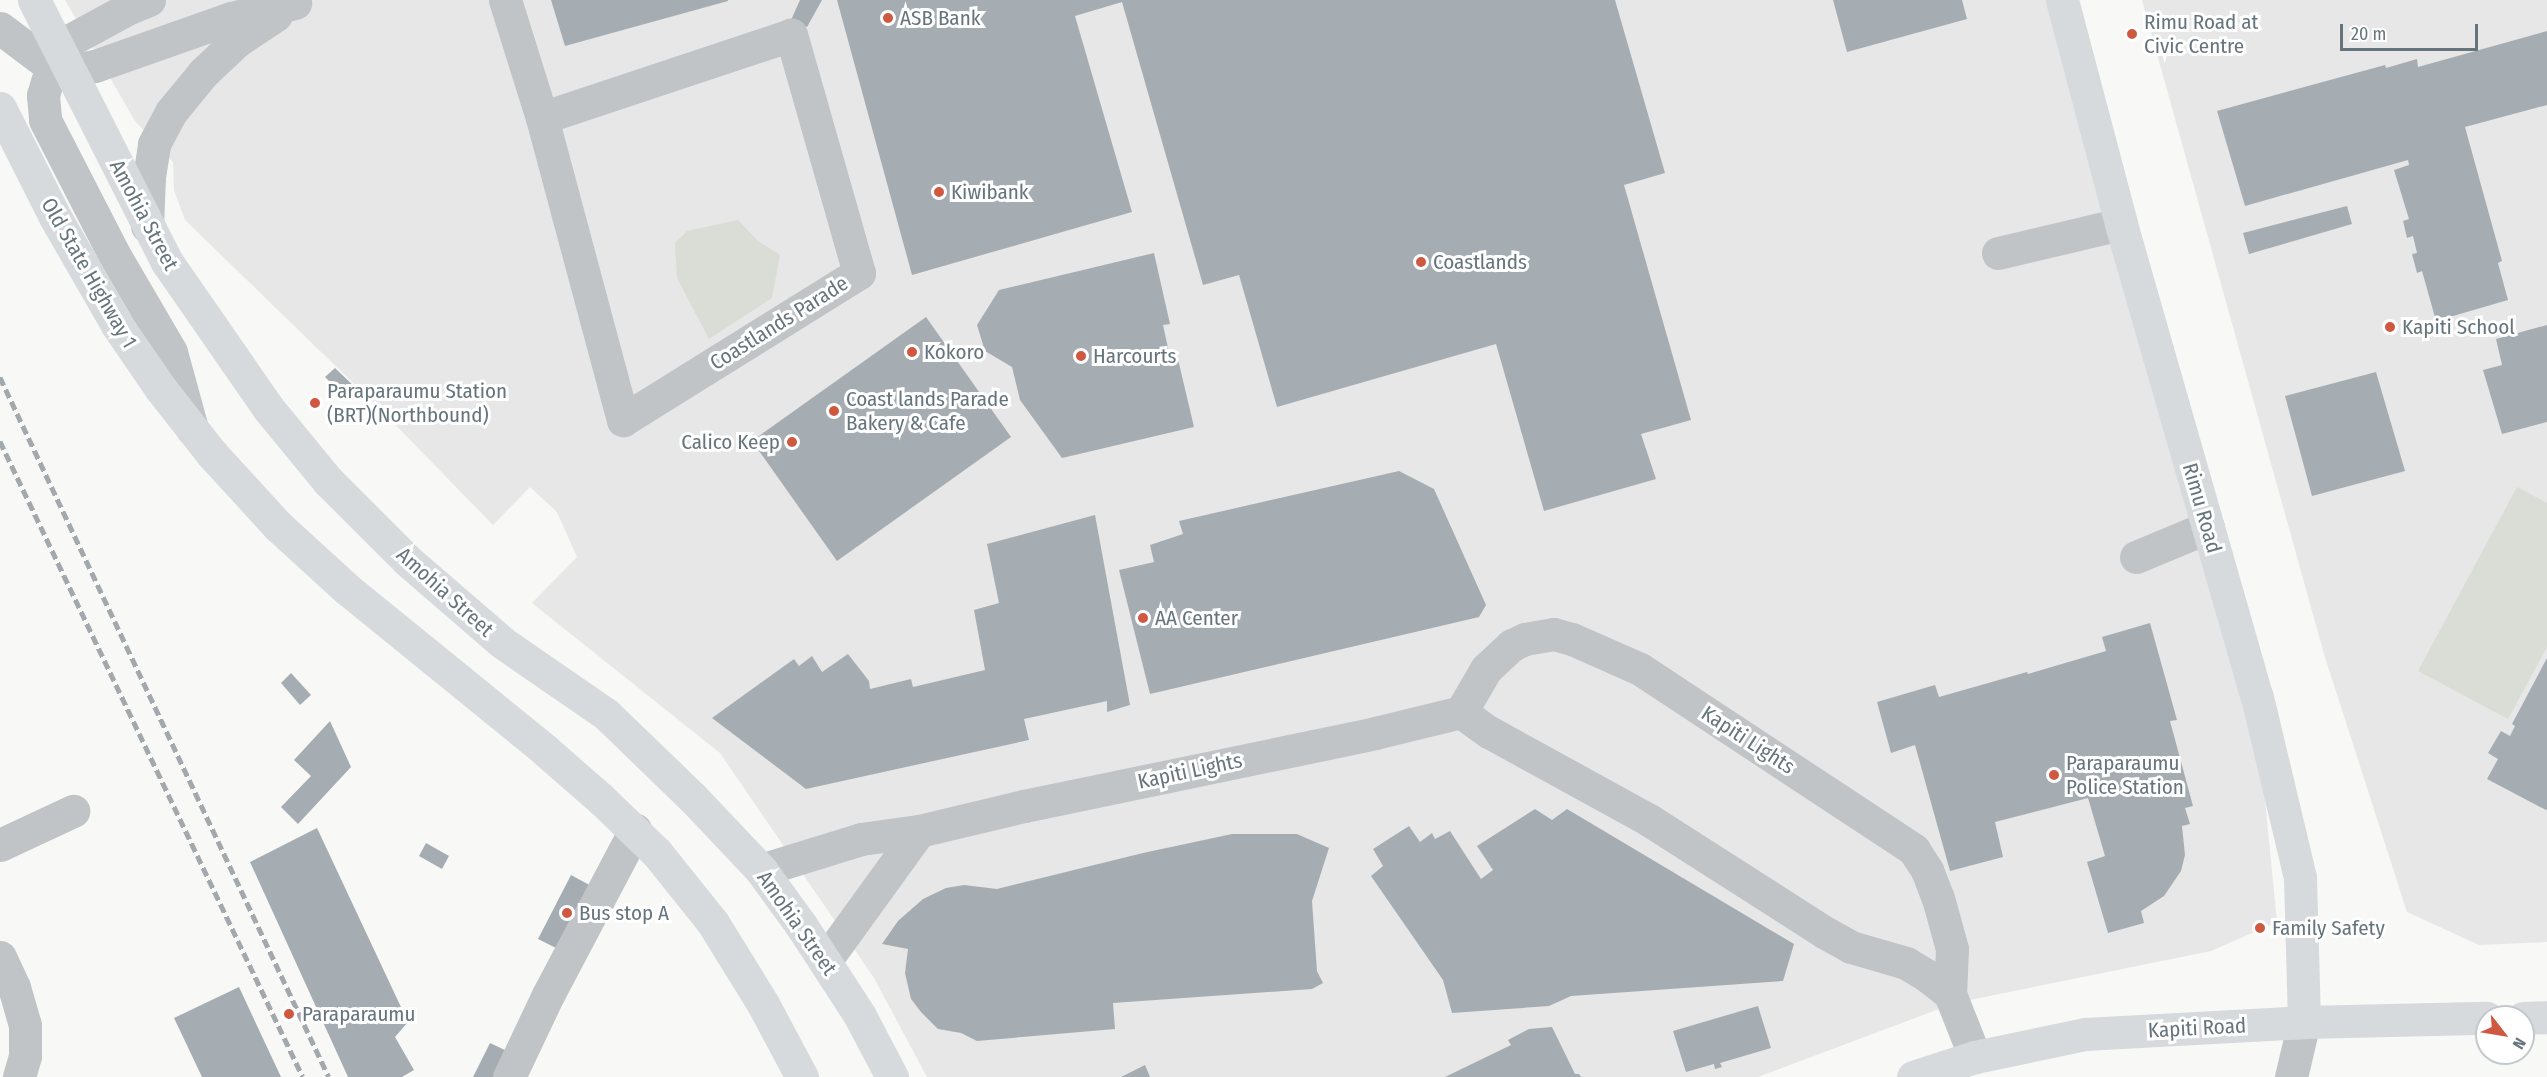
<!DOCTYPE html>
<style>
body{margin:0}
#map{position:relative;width:2547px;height:1077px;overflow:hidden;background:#f8f8f6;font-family:"Fira Sans Condensed",sans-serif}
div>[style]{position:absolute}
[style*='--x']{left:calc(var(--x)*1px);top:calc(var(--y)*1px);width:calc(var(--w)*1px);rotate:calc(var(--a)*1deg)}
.built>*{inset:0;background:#e6e7e6}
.green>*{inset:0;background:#d9ddd6}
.building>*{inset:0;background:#a6adb2}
.minor>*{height:33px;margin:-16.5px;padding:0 16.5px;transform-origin:16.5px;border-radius:16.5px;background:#c0c4c7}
.major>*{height:33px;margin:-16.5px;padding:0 16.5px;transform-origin:16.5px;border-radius:16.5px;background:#d6dadd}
.rail>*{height:4.5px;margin-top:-2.25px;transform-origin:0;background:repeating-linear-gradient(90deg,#a2a8ac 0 9px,transparent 0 13.5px)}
.dots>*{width:16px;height:16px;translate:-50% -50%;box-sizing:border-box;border:3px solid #fff;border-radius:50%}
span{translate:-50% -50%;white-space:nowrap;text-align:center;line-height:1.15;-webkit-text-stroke:6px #fff;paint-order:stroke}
.poi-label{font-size:21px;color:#66757d}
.left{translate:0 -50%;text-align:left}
.right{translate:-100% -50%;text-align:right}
.street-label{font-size:21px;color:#66757d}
.north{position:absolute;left:2475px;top:1005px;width:60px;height:60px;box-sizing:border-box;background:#fff;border:2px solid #c2c8cb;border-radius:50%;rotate:121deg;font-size:16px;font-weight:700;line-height:24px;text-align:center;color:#66757d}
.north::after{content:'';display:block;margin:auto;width:21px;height:27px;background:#ce5940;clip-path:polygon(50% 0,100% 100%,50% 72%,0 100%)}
.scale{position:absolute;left:2340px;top:24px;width:138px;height:27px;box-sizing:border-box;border:3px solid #66757d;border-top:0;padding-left:8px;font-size:18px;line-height:21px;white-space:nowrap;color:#66757d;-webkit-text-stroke:4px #fff;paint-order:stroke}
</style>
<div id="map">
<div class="built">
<i style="clip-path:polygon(65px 0,2047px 0,2262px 769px,2277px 922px,2211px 951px,1955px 1003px,1758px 1077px,927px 1077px,874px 978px,720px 753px,532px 603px,577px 557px,557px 512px,530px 487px,493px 525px,380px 409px,185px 220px,174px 190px,173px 162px,135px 121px)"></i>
<i style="clip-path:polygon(2142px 0,2547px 0,2547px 942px,2479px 945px,2407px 912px,2324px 654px)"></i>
</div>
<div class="green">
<i style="clip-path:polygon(738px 220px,758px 241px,780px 255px,772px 298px,709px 339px,677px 278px,675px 243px,687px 231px)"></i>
<i style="clip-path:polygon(2517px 487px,2547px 503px,2547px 647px,2508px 719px,2418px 671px)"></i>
</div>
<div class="building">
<i style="clip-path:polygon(551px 0,728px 0,728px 1px,565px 46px)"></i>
<i style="clip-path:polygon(800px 0,822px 0,807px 27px,791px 20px)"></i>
<i style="clip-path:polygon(837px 0,1615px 0,1665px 173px,1624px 185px,1691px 420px,1641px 434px,1656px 479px,1544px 511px,1496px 344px,1277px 407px,1239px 275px,1203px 285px,1122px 2px,1075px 16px,1132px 212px,912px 275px)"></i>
<i style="clip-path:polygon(1833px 0,1962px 0,1967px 19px,1847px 52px)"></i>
<i style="clip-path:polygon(2547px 31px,2547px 105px,2465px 127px,2502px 261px,2498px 263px,2508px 300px,2436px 321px,2422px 271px,2417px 273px,2412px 254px,2417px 253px,2413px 236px,2407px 238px,2403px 221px,2409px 219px,2394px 170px,2409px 165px,2408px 160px,2245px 206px,2217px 111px,2385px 65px,2386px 68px,2417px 59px,2418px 67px)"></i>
<i style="clip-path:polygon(2347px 206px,2352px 224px,2249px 254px,2243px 233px)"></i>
<i style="clip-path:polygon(1154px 253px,1170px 324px,1163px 325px,1170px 357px,1177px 355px,1194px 427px,1062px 458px,1020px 400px,1012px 367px,985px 351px,977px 325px,999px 290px)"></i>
<i style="clip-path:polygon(926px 317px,1011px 437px,837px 561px,752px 441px)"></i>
<i style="clip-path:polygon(2547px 325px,2547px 422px,2502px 434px,2483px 370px,2502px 365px,2496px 339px)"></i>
<i style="clip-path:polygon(335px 368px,357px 389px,347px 399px,325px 377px)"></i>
<i style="clip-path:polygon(2376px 372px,2405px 471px,2312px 496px,2285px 396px)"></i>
<i style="clip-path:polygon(1399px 471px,1434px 489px,1486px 605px,1479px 617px,1150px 694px,1119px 570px,1154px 562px,1150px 545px,1183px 534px,1179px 521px)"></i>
<i style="clip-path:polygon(1095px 515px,1130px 705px,1107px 712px,1107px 701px,1024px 719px,1029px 740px,806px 789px,712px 718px,794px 659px,799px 666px,812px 656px,822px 672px,848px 654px,869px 681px,870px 689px,911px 679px,913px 687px,985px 670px,974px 610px,999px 603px,987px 544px)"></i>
<i style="clip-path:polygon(2150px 623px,2177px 720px,2170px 721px,2193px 806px,2185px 808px,2190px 824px,2182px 826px,2185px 855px,2181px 871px,2164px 896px,2141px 911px,2144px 923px,2108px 933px,2087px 862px,2105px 856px,2088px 798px,1995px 822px,2003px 857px,1950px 871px,1915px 745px,1891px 753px,1877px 702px,1935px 685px,1939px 697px,2027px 672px,2028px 674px,2106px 651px,2102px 637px)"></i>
<i style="clip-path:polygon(2547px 658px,2547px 809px,2546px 810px,2487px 779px,2498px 759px,2488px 753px,2501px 731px,2510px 736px,2515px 726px,2512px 724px)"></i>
<i style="clip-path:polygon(291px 673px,311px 695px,300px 705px,281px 683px)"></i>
<i style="clip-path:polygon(330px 721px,351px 767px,298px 824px,281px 807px,311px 776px,294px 760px)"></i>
<i style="clip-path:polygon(1535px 809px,1552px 820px,1567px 809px,1794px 944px,1783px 981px,1571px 996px,1549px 1006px,1452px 1013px,1443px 980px,1371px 876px,1383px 866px,1373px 849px,1409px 826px,1420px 842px,1432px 833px,1435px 839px,1450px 831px,1481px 879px,1493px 870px,1477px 846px)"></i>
<i style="clip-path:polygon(317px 828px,408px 1022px,395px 1037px,414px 1070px,402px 1077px,348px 1077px,250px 862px)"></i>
<i style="clip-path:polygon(1232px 834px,1297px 834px,1329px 848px,1312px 901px,1317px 971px,1323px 983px,1312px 989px,1113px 1003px,1115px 1029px,977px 1041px,961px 1033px,938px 1029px,921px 1012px,911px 999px,905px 973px,908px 949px,882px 944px,898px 921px,923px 899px,946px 888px,964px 885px,997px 889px,1143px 853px)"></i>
<i style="clip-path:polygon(426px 843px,449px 856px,442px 869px,419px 856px)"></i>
<i style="clip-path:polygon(571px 875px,595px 888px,562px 951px,538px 939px)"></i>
<i style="clip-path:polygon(239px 987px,281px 1077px,202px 1077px,174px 1018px)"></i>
<i style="clip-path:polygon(1758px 1006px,1771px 1048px,1720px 1063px,1722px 1067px,1715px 1069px,1714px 1064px,1686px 1072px,1673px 1031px)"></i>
<i style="clip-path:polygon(1552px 1027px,1575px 1074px,1579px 1074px,1581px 1077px,1445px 1077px,1511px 1045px,1508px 1040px,1529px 1029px)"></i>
<i style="clip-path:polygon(490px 1043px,513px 1054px,502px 1077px,473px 1077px)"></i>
<i style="clip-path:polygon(1145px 1065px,1150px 1077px,1121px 1077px)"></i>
</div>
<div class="minor">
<i style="--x:149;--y:0;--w:22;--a:158"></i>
<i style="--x:129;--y:8;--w:67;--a:151.5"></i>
<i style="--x:70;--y:40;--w:32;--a:124"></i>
<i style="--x:52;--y:67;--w:16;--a:108"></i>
<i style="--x:47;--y:82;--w:14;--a:107"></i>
<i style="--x:43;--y:95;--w:25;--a:85"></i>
<i style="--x:45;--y:120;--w:153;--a:62.8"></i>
<i style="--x:115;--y:256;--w:111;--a:59.7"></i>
<i style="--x:171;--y:352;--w:80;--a:74.7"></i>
<i style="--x:505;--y:0;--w:124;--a:72.6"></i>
<i style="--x:542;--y:118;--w:313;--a:75"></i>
<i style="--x:623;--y:420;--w:278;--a:-31.9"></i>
<i style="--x:859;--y:273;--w:248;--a:-105.9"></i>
<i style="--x:791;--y:35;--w:262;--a:161.6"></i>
<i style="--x:0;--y:28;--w:65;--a:36.9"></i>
<i style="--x:52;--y:67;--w:17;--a:13"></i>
<i style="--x:69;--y:71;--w:26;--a:-11"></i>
<i style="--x:95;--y:66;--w:144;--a:-19.4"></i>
<i style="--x:231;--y:18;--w:66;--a:-13.2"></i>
<i style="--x:147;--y:226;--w:49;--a:-87.7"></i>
<i style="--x:149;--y:177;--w:33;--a:-81"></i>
<i style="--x:154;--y:144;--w:36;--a:-62"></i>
<i style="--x:171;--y:112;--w:50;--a:-50.6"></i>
<i style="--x:203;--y:73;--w:47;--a:-43.3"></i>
<i style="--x:237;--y:41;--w:47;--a:-33.7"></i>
<i style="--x:1998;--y:253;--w:126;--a:-13.3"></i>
<i style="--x:2136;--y:557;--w:78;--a:-22.6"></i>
<i style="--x:1461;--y:712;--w:34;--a:36"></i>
<i style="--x:1489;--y:732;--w:183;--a:28.8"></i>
<i style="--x:1649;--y:820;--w:208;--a:32.6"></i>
<i style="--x:1824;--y:932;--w:31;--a:29"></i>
<i style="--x:1851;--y:947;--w:57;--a:16.2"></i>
<i style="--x:1906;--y:963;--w:23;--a:31"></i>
<i style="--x:1926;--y:975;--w:31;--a:38"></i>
<i style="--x:0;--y:845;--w:81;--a:-25"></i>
<i style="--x:761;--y:870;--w:105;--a:-17.2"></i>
<i style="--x:861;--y:839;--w:59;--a:-7.9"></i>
<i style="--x:919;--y:831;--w:108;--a:-13.4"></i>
<i style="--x:1024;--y:806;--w:359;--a:-11.7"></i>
<i style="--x:1375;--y:733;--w:89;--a:-13.7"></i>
<i style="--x:1461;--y:712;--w:50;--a:-59.8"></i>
<i style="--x:1486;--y:669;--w:35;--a:-43"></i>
<i style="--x:1512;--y:645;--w:14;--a:-25"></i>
<i style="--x:1525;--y:639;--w:29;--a:-10"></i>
<i style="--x:1554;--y:634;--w:19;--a:16"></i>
<i style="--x:1572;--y:639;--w:74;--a:23.8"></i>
<i style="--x:1640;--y:669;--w:328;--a:33.4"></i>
<i style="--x:1914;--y:850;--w:24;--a:57"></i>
<i style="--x:1927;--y:870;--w:30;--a:69"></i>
<i style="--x:1938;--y:898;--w:53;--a:74.6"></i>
<i style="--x:1952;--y:949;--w:45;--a:92.5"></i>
<i style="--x:1950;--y:994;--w:68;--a:68.4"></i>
<i style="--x:0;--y:957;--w:33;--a:65"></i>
<i style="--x:14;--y:987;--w:40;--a:74"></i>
<i style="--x:25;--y:1025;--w:31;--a:90"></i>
<i style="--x:25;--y:1056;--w:22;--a:106"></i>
<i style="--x:825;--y:961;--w:160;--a:-54.1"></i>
<i style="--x:509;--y:1077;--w:91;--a:-64.6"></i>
<i style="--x:548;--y:995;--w:187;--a:-62.2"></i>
<i style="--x:2291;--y:1077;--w:57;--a:-76.7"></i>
</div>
<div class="major">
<i style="--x:34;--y:0;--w:294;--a:63.1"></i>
<i style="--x:167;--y:262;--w:178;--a:55.3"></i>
<i style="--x:268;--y:408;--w:94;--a:50.6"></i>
<i style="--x:328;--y:481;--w:113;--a:45"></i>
<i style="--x:408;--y:561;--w:125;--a:40.8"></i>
<i style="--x:503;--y:643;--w:125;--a:34.6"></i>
<i style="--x:606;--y:714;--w:121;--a:44"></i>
<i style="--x:693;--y:798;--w:99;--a:46.6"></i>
<i style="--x:761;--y:870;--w:68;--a:54"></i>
<i style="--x:801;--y:925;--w:108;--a:57"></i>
<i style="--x:860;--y:1016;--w:69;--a:62.3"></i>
<i style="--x:2062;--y:0;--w:232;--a:75.2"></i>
<i style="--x:2121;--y:224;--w:492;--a:74"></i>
<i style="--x:2257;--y:697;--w:186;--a:76.6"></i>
<i style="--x:2300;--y:878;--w:144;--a:88.4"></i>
<i style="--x:0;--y:108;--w:122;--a:63.2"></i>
<i style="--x:55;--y:217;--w:125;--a:60.1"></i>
<i style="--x:117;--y:325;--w:78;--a:55.5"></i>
<i style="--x:161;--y:389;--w:83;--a:51.9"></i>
<i style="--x:212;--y:454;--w:98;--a:47.5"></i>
<i style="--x:278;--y:526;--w:93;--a:42.4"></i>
<i style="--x:347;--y:589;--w:257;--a:39.1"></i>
<i style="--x:546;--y:751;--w:73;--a:41.1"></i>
<i style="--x:601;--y:799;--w:78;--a:44"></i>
<i style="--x:657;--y:853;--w:90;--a:51.3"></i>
<i style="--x:713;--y:923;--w:95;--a:58.3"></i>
<i style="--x:763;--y:1004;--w:83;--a:61.9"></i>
<i style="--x:2523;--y:1018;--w:24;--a:-2"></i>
<i style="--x:1913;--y:1077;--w:65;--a:-17.9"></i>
<i style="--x:1975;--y:1057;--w:112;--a:-11.8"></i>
<i style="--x:2085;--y:1034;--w:219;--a:-3.1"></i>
<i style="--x:2304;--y:1022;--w:183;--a:-1.3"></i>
</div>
<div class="rail">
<i style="--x:0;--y:377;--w:773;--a:64.83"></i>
<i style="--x:0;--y:441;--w:704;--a:64.53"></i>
</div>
<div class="dots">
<i style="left:888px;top:18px;background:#ce5940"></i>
<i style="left:2132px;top:34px;background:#ce5940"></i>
<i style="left:939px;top:192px;background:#ce5940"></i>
<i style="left:1421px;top:262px;background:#ce5940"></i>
<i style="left:2390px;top:327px;background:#ce5940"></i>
<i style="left:912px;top:352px;background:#ce5940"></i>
<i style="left:1081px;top:356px;background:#ce5940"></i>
<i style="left:315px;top:403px;background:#ce5940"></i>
<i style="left:834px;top:411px;background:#ce5940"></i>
<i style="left:792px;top:442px;background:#ce5940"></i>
<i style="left:1143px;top:618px;background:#ce5940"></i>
<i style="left:2054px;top:775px;background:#ce5940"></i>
<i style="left:567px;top:913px;background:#ce5940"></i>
<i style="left:2260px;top:928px;background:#ce5940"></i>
<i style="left:289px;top:1014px;background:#ce5940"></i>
</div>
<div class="poi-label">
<span class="left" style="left:900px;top:18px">ASB Bank</span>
<span class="left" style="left:2144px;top:34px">Rimu Road at<br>Civic Centre</span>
<span class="left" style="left:951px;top:192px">Kiwibank</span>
<span class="left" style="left:1433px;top:262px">Coastlands</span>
<span class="left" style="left:2402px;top:327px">Kapiti School</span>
<span class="left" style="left:924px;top:352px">Kokoro</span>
<span class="left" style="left:1093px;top:356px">Harcourts</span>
<span class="left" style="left:327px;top:403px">Paraparaumu Station<br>(BRT)(Northbound)</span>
<span class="left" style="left:846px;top:411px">Coast lands Parade<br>Bakery &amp; Cafe</span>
<span class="right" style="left:780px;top:442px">Calico Keep</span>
<span class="left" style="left:1155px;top:618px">AA Center</span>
<span class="left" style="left:2066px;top:775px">Paraparaumu<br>Police Station</span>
<span class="left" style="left:579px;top:913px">Bus stop A</span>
<span class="left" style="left:2272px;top:928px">Family Safety</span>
<span class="left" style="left:302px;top:1014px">Paraparaumu</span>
</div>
<div class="street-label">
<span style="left:144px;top:215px;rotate:62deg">Amohia Street</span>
<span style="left:89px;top:273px;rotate:60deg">Old State Highway 1</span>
<span style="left:779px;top:323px;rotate:-32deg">Coastlands Parade</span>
<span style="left:2202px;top:508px;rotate:74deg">Rimu Road</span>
<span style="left:445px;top:592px;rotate:42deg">Amohia Street</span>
<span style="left:1748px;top:740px;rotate:33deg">Kapiti Lights</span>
<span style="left:1190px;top:771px;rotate:-12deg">Kapiti Lights</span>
<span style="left:797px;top:923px;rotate:55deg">Amohia Street</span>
<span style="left:2197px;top:1028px;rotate:-3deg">Kapiti Road</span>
</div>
<div class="north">N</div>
<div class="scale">20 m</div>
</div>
